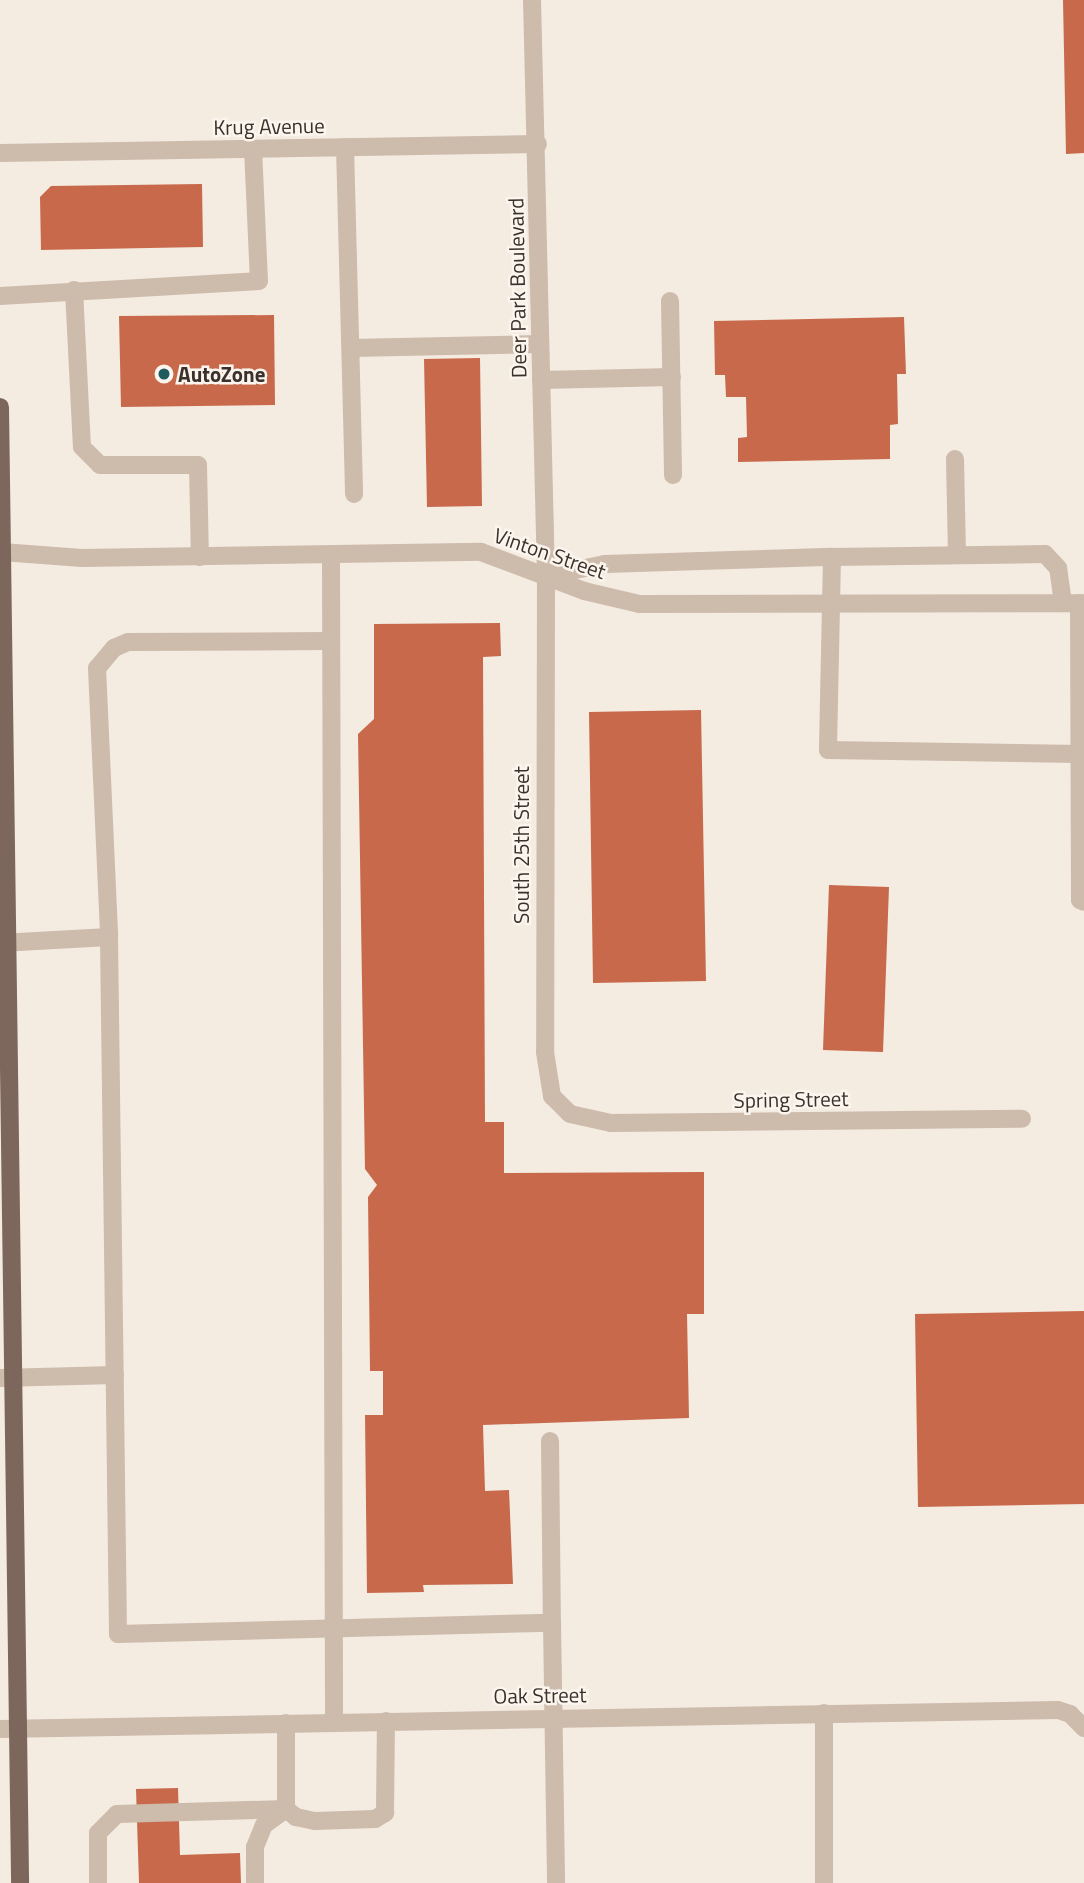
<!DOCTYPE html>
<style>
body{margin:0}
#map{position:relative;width:1084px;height:1883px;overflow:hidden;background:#f4ebe1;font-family:"Titillium Web",sans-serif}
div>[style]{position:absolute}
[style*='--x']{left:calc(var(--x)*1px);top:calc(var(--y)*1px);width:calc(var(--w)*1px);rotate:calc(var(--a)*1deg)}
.building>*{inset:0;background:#c8694b}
.minor>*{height:18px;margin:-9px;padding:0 9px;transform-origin:9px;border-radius:9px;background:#cdbbac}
.major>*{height:18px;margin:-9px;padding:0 9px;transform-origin:9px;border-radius:9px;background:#7d675c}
.dots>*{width:19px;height:19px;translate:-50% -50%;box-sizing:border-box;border:4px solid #fbf5ee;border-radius:50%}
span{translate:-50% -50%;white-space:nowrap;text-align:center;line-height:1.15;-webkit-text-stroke:5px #fbf5ee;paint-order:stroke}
.street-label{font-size:21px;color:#3b302b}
.poi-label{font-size:21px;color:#3b302b;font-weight:700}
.left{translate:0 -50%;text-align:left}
</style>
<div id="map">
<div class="building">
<i style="clip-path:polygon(1063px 0,1084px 0,1084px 153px,1066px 154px)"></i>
<i style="clip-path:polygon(202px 184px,203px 247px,41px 250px,40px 197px,51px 186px)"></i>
<i style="clip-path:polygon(274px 315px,275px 405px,121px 407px,119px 316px)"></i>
<i style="clip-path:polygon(904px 317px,906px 374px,897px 374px,898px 424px,890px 425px,890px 459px,738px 462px,738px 438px,747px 437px,746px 397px,726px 397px,725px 375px,715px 375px,714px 321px)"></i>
<i style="clip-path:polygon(480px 358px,482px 506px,427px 507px,424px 359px)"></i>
<i style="clip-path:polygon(500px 623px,501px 656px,483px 657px,485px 1122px,504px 1122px,504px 1173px,704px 1172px,704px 1314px,687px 1314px,689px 1418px,483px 1425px,485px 1491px,509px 1490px,513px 1584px,423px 1585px,424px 1592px,367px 1593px,365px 1415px,383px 1415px,383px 1371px,370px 1371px,368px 1197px,377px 1185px,365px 1169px,358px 734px,374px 719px,374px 624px)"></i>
<i style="clip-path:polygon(701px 710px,706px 981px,593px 983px,589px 712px)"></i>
<i style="clip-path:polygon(829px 885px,889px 887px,883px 1052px,823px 1050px)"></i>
<i style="clip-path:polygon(1084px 1311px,1084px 1504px,918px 1507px,915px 1314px)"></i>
<i style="clip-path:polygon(178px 1788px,180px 1855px,240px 1853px,241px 1883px,139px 1883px,136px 1789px)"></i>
</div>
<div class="minor">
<i style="--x:532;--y:0;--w:576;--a:88.61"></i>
<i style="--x:546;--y:576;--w:476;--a:90.1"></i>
<i style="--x:545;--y:1052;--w:45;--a:81"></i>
<i style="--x:552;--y:1096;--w:25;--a:45"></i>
<i style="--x:570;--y:1114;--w:42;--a:12.4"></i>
<i style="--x:611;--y:1123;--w:411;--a:-0.6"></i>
<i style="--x:345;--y:147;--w:347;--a:88.5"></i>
<i style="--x:0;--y:153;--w:538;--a:-0.96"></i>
<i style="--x:74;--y:290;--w:157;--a:87.1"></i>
<i style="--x:82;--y:447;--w:25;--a:45"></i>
<i style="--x:100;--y:465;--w:98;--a:0"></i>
<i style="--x:198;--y:465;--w:92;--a:88.8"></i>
<i style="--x:0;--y:296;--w:259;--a:-3.3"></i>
<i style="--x:259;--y:281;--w:132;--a:-92.6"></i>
<i style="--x:670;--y:301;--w:174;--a:89"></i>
<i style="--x:351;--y:348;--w:189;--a:-1.2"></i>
<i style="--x:541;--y:380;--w:131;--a:-1.3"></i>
<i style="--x:955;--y:459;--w:96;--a:88.8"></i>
<i style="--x:2;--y:552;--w:80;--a:4.3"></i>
<i style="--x:82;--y:558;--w:399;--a:-0.9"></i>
<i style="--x:481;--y:552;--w:110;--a:20.7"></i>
<i style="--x:584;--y:591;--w:57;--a:13.1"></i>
<i style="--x:640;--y:604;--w:444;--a:-0.1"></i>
<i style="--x:331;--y:555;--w:1167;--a:89.85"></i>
<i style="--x:546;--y:576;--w:60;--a:-11.5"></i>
<i style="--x:605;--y:564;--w:227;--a:-1.8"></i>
<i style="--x:1063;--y:603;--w:35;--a:-98"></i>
<i style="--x:1058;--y:568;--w:19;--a:-133"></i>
<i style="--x:1045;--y:554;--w:213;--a:179.2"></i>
<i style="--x:832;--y:557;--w:193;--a:91.2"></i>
<i style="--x:828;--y:750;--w:252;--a:0.9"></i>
<i style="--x:1079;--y:603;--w:297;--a:89.8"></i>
<i style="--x:1080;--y:900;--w:4;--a:27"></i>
<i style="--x:331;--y:641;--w:203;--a:179.7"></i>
<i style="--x:128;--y:642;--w:15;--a:157"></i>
<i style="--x:114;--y:648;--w:26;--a:130"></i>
<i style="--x:97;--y:668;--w:269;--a:87.4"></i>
<i style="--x:109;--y:937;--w:697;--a:89.26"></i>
<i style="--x:118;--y:1634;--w:434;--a:-1.5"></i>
<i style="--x:552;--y:1623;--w:260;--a:89.1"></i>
<i style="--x:0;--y:943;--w:109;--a:-3.2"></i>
<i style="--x:0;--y:1378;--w:115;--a:-1.5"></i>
<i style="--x:550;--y:1441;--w:182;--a:89.4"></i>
<i style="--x:286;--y:1723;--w:86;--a:90"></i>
<i style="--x:286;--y:1809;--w:13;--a:39"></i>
<i style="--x:296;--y:1817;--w:19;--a:12"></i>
<i style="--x:315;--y:1821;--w:60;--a:-1.9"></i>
<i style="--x:375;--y:1819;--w:12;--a:-31"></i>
<i style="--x:385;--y:1813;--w:92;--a:-89.4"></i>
<i style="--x:0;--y:1729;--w:1058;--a:-1.03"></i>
<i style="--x:1058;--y:1710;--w:13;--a:18"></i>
<i style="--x:1070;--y:1714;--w:20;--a:45"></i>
<i style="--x:98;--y:1883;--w:50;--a:-90"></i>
<i style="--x:98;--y:1833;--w:27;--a:-45"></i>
<i style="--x:117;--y:1814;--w:169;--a:-1.7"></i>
<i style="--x:255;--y:1883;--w:36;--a:-90"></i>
<i style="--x:255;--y:1847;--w:24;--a:-68"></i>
<i style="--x:264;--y:1825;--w:27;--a:-36"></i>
<i style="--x:824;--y:1883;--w:170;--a:-90"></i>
</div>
<div class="major">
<i style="--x:0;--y:407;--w:1476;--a:89.22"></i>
</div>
<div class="dots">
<i style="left:164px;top:374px;background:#1f5a5e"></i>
</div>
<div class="street-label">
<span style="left:269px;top:126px;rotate:-1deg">Krug Avenue</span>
<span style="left:517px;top:288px;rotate:-91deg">Deer Park Boulevard</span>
<span style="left:550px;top:553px;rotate:19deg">Vinton Street</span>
<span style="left:521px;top:845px;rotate:-90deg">South 25th Street</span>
<span style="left:791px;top:1099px;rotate:-1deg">Spring Street</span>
<span style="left:540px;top:1695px;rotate:-1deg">Oak Street</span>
</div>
<div class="poi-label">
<span class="left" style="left:178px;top:374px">AutoZone</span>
</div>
</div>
